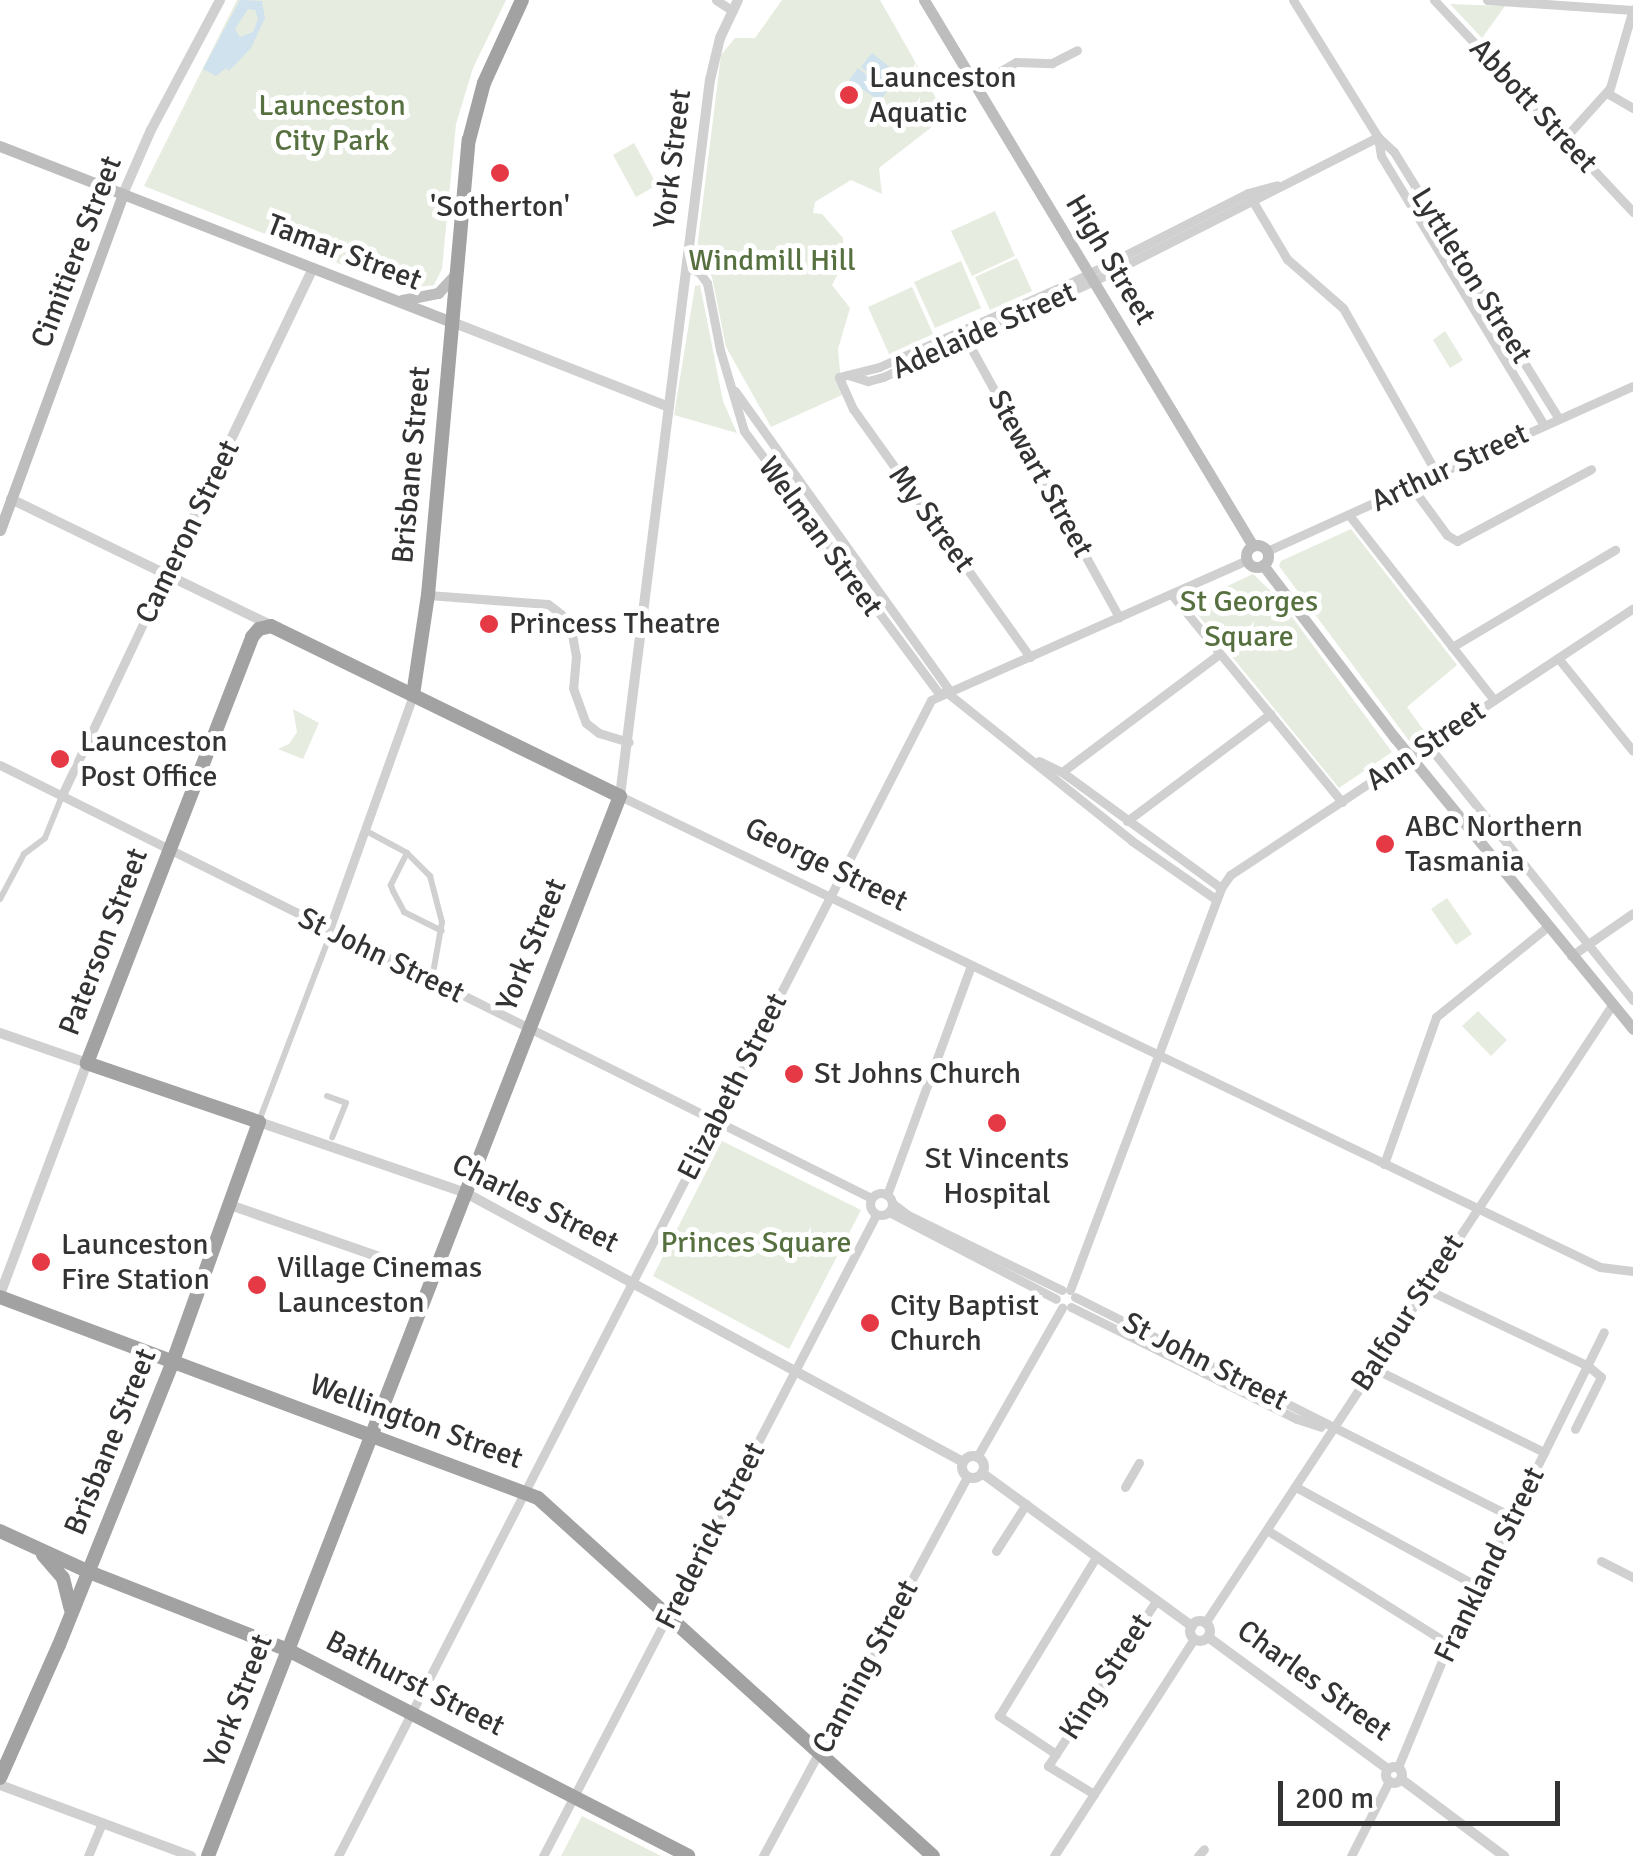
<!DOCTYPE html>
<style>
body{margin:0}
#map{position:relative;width:1633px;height:1856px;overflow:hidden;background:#fff;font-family:Signika,sans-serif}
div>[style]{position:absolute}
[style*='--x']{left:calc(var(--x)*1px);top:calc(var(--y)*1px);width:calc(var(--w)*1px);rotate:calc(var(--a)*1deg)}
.green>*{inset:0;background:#e6ecdf}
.water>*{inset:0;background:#cfe2ee}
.pedestrian>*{height:6px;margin:-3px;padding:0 3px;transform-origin:3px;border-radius:3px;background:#d0d0d0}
.minor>*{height:9px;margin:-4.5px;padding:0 4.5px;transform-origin:4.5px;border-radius:4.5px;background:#d0d0d0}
.minor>.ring{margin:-4.5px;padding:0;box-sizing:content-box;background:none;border:9px solid #d0d0d0;border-radius:50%}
.tertiary>*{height:10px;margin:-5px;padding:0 5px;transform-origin:5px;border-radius:5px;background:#d0d0d0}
.tertiary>.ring{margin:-5px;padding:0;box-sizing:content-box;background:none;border:10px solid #d0d0d0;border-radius:50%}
.secondary>*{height:11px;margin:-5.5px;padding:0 5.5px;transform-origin:5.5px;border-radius:5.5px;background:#bdbdbd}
.secondary>.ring{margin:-5.5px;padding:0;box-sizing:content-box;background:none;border:11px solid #bdbdbd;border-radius:50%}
.trunk>*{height:14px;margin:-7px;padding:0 7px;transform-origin:7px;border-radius:7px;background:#a2a2a2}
.dots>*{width:28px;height:28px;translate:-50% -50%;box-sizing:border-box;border:5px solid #fff;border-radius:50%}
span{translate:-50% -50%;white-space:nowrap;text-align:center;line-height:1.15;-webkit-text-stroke:10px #fff;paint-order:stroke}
.poi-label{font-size:30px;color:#333}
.left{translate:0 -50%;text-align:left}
.park-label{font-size:30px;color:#56703f}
.street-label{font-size:30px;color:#333}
.scale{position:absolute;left:1278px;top:1781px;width:282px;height:45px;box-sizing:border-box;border:5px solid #333;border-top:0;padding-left:12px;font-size:30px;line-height:35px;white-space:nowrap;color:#333;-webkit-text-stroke:8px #fff;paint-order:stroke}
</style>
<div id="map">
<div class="green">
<i style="clip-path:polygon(237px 0,506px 0,473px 68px,456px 124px,442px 269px,434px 285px,410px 288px,334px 262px,331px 248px,319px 243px,306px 250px,144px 186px)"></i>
<i style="clip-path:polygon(782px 0,880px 0,946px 116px,879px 168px,882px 194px,851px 180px,815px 202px,813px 213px,822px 214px,843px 238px,844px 262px,832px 285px,850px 308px,838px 349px,842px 395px,771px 427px,726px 347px,712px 277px,706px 267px,695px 265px,721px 55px,735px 38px,755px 38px)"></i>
<i style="clip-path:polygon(1450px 4px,1505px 6px,1482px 38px)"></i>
<i style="clip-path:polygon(634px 143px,657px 185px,636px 197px,613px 155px)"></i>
<i style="clip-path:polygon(995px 211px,1015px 256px,972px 276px,951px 231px)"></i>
<i style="clip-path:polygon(1017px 258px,1032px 291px,990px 310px,975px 277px)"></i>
<i style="clip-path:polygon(961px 261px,981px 308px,935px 328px,914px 282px)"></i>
<i style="clip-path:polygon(700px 285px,723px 401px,737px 433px,674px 415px,695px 286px)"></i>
<i style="clip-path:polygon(912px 287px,933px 334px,889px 354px,868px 307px)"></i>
<i style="clip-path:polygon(1445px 331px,1463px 360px,1450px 368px,1433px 340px)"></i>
<i style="clip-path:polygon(1351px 529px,1457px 665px,1407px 707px,1425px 732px,1410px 742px,1279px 566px,1281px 561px)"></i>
<i style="clip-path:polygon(1253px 574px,1278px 598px,1392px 752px,1339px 788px,1189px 604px)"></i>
<i style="clip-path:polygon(293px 709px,319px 723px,303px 759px,278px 749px,289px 744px,297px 732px)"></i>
<i style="clip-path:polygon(1447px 898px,1472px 934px,1456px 945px,1431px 909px)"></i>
<i style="clip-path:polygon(1478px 1011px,1507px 1040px,1491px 1056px,1462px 1026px)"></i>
<i style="clip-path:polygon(722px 1141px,861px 1210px,789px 1349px,653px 1276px)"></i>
<i style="clip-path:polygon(582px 1816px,661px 1856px,561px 1856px)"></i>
</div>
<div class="water">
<i style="clip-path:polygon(evenodd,240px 0,262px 1px,265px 18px,251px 48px,229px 71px,226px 68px,216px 76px,203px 69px,240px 0,248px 9px,255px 10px,258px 19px,253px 32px,240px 37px,235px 29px,248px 9px)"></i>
<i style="clip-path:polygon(872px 53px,900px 75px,889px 89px,861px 67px)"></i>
<i style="clip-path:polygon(858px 68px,887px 91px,880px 101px,849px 80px)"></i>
</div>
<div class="pedestrian">
<i style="--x:370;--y:833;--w:42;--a:28.4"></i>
<i style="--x:407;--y:853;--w:33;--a:45"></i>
<i style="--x:430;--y:876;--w:48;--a:75.4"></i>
<i style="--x:442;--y:922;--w:47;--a:99.9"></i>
<i style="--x:407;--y:853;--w:36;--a:117"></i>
<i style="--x:391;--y:885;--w:6;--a:72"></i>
<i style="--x:393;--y:891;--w:24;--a:62"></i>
<i style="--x:404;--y:912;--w:42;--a:26.6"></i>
<i style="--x:0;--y:899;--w:51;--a:-61.9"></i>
<i style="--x:24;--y:854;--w:26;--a:-37"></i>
<i style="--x:45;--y:838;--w:45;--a:-68"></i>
<i style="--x:327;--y:1096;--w:20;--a:20"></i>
<i style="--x:346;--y:1103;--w:37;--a:112"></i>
<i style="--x:259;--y:1121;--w:194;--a:-69.1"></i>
</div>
<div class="minor">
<i style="--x:716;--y:0;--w:20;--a:33"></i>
<i style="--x:1293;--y:0;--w:161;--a:58.2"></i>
<i style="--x:1378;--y:137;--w:22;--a:43"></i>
<i style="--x:1394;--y:152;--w:312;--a:58.3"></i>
<i style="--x:1434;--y:0;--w:291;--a:46.8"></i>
<i style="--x:1487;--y:0;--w:146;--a:3.9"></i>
<i style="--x:977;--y:85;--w:45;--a:-30.5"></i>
<i style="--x:1016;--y:62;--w:36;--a:2"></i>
<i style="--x:1052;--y:63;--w:28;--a:-27"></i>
<i style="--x:1607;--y:93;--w:30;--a:30"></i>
<i style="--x:1378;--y:137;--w:19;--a:81"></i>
<i style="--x:1381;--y:156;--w:315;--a:58.8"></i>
<i style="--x:1563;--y:140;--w:70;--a:-47.9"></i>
<i style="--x:1610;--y:88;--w:82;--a:-73.8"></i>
<i style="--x:1252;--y:200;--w:69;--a:59.3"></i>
<i style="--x:1287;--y:259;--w:74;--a:41.2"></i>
<i style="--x:1343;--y:308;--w:191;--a:60.5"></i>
<i style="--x:688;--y:268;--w:12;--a:20"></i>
<i style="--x:699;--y:272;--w:14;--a:54"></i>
<i style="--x:707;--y:283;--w:68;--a:79"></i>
<i style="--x:720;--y:350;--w:84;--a:73.5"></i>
<i style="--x:744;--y:431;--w:327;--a:53.4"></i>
<i style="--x:965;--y:337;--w:320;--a:61.2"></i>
<i style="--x:848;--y:375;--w:21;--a:17"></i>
<i style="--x:868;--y:381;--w:16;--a:-15"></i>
<i style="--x:883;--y:377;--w:232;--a:-24.5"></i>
<i style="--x:1094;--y:281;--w:318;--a:-26.9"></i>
<i style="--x:735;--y:391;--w:368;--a:54.4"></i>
<i style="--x:1411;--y:486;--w:61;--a:53.7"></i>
<i style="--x:1447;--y:535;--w:12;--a:31"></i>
<i style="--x:1457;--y:541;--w:152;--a:-28.2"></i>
<i style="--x:1349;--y:515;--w:235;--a:51.9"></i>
<i style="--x:1267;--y:551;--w:401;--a:-24.3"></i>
<i style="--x:428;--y:595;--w:120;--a:4.3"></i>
<i style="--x:548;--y:604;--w:16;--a:38"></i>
<i style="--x:561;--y:614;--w:23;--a:61"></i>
<i style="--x:572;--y:634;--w:22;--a:80"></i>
<i style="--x:576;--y:656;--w:32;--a:95"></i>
<i style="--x:573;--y:688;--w:37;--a:70"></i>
<i style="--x:586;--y:723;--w:16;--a:38"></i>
<i style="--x:599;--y:733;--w:31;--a:17"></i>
<i style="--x:1172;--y:595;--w:268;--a:50.6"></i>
<i style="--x:1452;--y:647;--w:190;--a:-30.8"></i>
<i style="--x:1030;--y:657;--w:305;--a:-125.5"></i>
<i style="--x:853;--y:409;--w:35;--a:-114"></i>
<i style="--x:839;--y:377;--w:41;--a:-14"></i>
<i style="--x:879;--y:367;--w:213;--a:-23.8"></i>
<i style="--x:1074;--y:281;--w:195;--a:-26.8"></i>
<i style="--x:1248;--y:193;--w:30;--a:-15"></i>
<i style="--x:1558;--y:658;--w:119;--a:51.1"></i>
<i style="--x:945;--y:691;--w:240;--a:38.7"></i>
<i style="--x:1132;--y:841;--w:103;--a:34.8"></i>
<i style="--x:1427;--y:744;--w:329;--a:51.2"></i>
<i style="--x:1039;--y:761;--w:25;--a:26"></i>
<i style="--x:1062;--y:772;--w:197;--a:36.1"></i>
<i style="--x:0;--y:765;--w:973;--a:26.43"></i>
<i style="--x:1062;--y:772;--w:196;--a:-36.9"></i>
<i style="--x:62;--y:795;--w:243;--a:-64.7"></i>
<i style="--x:620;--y:796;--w:1087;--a:25.67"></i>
<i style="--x:1600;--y:1267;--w:33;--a:7"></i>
<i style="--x:1127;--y:821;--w:179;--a:-36.8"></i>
<i style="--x:329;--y:930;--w:250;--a:-70.3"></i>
<i style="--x:1571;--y:956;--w:75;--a:-34.7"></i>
<i style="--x:1384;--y:1164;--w:156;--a:-70.5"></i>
<i style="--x:1436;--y:1017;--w:143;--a:-39"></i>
<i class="ring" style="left:870px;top:1193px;width:13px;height:13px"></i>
<i style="--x:887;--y:1195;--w:244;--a:-69.9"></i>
<i style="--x:892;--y:1203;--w:20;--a:37"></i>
<i style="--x:908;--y:1215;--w:171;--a:26"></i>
<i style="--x:889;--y:1212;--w:188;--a:27.5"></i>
<i style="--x:1424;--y:1288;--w:182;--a:25.4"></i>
<i style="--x:1588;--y:1366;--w:17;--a:40"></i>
<i style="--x:1601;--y:1377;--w:58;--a:116.6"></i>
<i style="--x:1070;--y:1290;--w:429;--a:-69.4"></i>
<i style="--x:1221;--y:888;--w:16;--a:-55"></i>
<i style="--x:1230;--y:875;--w:483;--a:-33.5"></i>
<i style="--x:1075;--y:1297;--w:489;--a:26.7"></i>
<i style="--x:1071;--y:1307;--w:252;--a:26.4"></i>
<i style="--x:1297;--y:1419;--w:25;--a:18"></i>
<i style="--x:1373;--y:1368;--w:191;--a:26.2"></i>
<i style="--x:977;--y:1457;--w:172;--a:-60.3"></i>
<i style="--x:1125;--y:1487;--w:28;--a:-60"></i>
<i style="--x:1296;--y:1487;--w:206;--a:28.7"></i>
<i style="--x:1267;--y:1530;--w:215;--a:32.1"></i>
<i style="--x:996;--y:1551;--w:56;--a:-57.4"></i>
<i style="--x:1601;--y:1561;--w:36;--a:27"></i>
<i style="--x:1205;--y:1623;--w:740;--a:-56.63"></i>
<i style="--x:1056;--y:1754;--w:69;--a:-146.3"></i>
<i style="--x:999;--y:1716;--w:186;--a:-58.6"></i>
<i style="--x:1398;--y:1767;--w:133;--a:-67.5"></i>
<i style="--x:1449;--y:1644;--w:348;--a:-63.6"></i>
<i style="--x:1094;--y:1794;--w:54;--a:-148.7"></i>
<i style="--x:1048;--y:1766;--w:197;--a:-56.8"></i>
<i style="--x:88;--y:1856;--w:36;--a:-67"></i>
<i style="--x:338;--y:1856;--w:1299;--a:-62.84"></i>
<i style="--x:931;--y:700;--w:346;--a:-23.9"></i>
<i style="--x:543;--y:1856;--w:722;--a:-62.55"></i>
<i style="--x:763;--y:1856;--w:430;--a:-61.7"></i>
<i style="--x:1054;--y:1856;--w:258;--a:-57.2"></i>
<i style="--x:1198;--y:1856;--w:9;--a:-49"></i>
<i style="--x:1351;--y:1856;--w:84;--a:-63.1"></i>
</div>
<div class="tertiary">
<i style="--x:123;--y:194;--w:70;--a:-66.4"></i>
<i style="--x:151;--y:130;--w:147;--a:-62"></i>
<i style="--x:452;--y:322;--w:233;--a:21.4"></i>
<i style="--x:11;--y:499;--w:289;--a:25.9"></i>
<i style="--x:166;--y:575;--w:340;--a:-64.4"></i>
<i style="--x:620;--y:796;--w:722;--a:-82.84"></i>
<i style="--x:710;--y:80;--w:43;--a:-76.6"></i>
<i style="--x:720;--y:38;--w:42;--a:-64.7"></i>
<i style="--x:0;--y:1033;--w:92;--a:19"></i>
<i style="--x:87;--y:1063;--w:248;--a:110.6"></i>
<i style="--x:259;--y:1122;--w:219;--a:18.9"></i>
<i style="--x:466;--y:1193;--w:565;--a:28.42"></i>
<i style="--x:230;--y:1205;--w:216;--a:19.2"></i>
<i class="ring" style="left:962px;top:1456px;width:12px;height:12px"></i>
<i style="--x:982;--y:1473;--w:260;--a:36.1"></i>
<i class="ring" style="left:1190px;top:1621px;width:10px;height:10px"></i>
<i style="--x:1208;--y:1637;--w:223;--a:36.3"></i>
<i class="ring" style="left:1386px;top:1767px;width:6px;height:6px"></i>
<i style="--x:1401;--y:1779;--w:129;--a:36.8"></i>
<i style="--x:0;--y:1785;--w:204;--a:20.4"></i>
</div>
<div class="secondary">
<i style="--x:924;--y:0;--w:637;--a:58.93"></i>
<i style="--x:0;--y:146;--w:485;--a:21.3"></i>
<i style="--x:402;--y:300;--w:37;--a:-11"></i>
<i style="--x:438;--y:293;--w:25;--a:-47"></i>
<i style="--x:0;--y:530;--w:358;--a:-69.9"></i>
<i class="ring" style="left:1246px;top:545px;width:11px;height:11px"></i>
<i style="--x:1263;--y:565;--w:218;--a:52.7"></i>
<i style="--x:1395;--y:738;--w:376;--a:50.7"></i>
</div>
<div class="trunk">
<i style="--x:413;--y:695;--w:101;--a:-81.5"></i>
<i style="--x:428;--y:595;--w:457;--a:-84.9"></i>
<i style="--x:469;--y:140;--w:59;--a:-75.3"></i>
<i style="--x:484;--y:83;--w:91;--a:-65.4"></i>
<i style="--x:0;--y:1297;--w:574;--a:20.49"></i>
<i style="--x:538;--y:1498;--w:533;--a:42.19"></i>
<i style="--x:0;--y:1531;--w:98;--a:24.7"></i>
<i style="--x:89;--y:1572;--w:214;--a:21.4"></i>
<i style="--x:288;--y:1650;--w:450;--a:27.2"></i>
<i style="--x:43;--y:1555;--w:30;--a:49"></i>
<i style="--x:63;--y:1578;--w:32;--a:76"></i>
<i style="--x:0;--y:1778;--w:145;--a:-66.1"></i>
<i style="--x:59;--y:1645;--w:306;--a:-68.1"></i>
<i style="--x:173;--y:1361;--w:254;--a:-70.2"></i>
<i style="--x:259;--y:1122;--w:182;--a:-161.1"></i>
<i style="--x:87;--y:1063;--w:457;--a:-68.8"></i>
<i style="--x:252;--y:637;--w:11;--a:-49"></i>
<i style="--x:259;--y:629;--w:12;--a:-14"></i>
<i style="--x:271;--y:626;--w:388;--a:26"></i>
<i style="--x:620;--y:796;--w:1137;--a:111.24"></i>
</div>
<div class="dots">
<i style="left:849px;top:95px;background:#e63946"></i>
<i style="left:500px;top:173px;background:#e63946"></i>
<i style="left:489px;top:624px;background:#e63946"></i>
<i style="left:60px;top:759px;background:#e63946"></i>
<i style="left:1385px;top:844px;background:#e63946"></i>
<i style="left:794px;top:1074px;background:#e63946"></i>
<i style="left:997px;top:1123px;background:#e63946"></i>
<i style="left:41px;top:1262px;background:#e63946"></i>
<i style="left:257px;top:1285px;background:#e63946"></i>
<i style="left:870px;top:1323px;background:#e63946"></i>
</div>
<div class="poi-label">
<span class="left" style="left:869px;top:95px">Launceston<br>Aquatic</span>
<span style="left:500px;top:207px">'Sotherton'</span>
<span class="left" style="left:509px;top:624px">Princess Theatre</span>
<span class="left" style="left:80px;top:759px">Launceston<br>Post Office</span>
<span class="left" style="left:1405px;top:844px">ABC Northern<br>Tasmania</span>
<span class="left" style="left:814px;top:1074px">St Johns Church</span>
<span style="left:997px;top:1176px">St Vincents<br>Hospital</span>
<span class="left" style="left:61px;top:1262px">Launceston<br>Fire Station</span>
<span class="left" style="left:277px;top:1285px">Village Cinemas<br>Launceston</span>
<span class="left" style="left:890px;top:1323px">City Baptist<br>Church</span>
</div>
<div class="park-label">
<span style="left:332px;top:123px">Launceston<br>City Park</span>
<span style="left:772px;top:261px">Windmill Hill</span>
<span style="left:1249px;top:619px">St Georges<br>Square</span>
<span style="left:756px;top:1243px">Princes Square</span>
</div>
<div class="street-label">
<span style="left:1533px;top:106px;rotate:47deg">Abbott Street</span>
<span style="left:673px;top:159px;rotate:-83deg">York Street</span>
<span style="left:77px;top:252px;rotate:-69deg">Cimitiere Street</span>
<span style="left:344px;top:253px;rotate:21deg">Tamar Street</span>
<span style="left:1110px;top:260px;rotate:59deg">High Street</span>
<span style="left:1471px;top:276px;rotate:58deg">Lyttleton Street</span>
<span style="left:984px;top:331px;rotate:-24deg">Adelaide Street</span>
<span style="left:412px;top:465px;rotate:-85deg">Brisbane Street</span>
<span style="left:1450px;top:468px;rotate:-25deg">Arthur Street</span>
<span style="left:1040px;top:474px;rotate:61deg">Stewart Street</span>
<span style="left:931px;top:519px;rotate:54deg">My Street</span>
<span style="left:188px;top:532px;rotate:-64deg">Cameron Street</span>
<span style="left:820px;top:537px;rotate:54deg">Welman Street</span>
<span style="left:1426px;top:746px;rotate:-34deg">Ann Street</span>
<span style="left:826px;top:865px;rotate:26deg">George Street</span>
<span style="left:104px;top:942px;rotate:-69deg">Paterson Street</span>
<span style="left:532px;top:945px;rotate:-68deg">York Street</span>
<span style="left:381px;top:956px;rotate:26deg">St John Street</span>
<span style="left:733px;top:1087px;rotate:-63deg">Elizabeth Street</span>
<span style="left:535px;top:1204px;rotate:27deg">Charles Street</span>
<span style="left:1408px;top:1313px;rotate:-57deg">Balfour Street</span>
<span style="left:1205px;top:1362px;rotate:27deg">St John Street</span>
<span style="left:416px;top:1422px;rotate:20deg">Wellington Street</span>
<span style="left:111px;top:1442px;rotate:-68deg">Brisbane Street</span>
<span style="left:711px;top:1536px;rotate:-63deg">Frederick Street</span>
<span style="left:1490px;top:1565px;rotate:-64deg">Frankland Street</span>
<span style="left:866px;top:1667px;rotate:-62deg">Canning Street</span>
<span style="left:1106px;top:1677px;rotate:-57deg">King Street</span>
<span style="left:1314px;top:1681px;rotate:36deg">Charles Street</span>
<span style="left:415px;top:1684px;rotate:27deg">Bathurst Street</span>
<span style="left:239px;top:1701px;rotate:-69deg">York Street</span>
</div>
<div class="scale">200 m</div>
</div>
